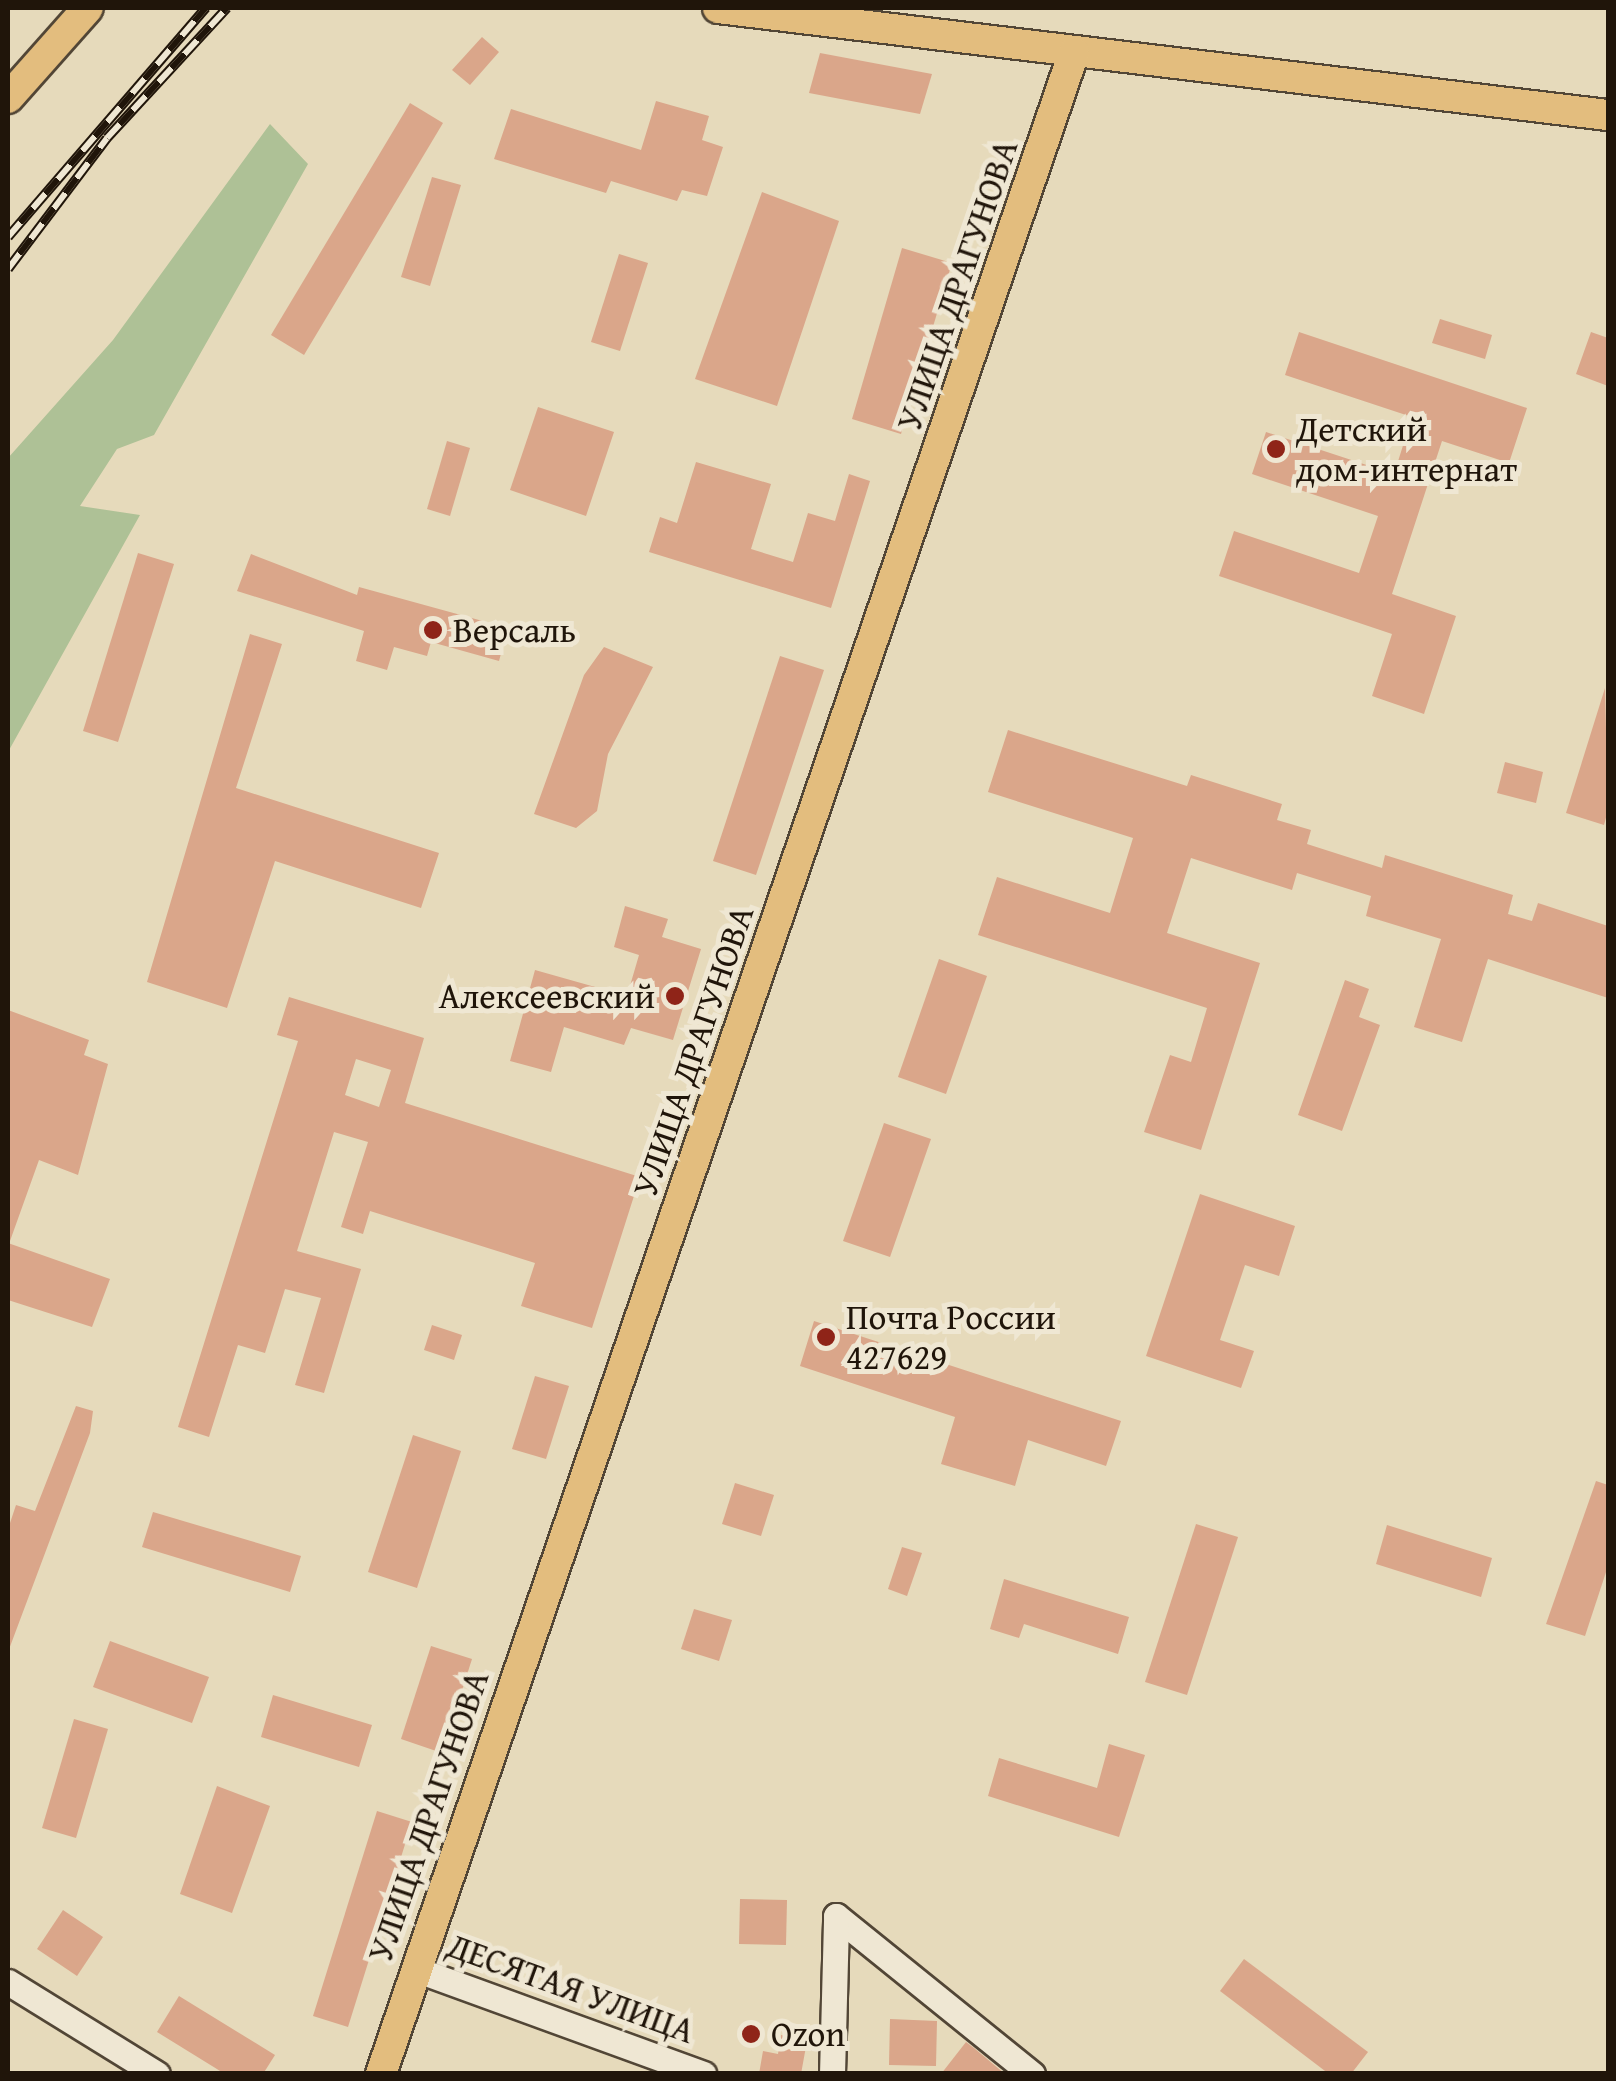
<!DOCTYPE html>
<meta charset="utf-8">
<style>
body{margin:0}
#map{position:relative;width:1616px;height:2081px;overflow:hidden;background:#e6dabb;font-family:"Gentium Book Plus",serif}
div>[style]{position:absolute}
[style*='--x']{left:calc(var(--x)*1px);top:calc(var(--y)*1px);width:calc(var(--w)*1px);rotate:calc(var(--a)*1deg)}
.green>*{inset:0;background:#aec196}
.building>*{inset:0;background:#daa68a}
.roads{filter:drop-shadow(2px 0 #524636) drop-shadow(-2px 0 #524636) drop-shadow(0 2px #524636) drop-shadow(0 -2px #524636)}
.minor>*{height:25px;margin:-12.5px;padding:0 12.5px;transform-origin:12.5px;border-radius:12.5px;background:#efe7d3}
.major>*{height:30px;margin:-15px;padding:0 15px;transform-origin:15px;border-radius:15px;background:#e3bd7e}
.rail>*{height:10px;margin-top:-5px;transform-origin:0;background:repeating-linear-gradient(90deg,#efe7d3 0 19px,#20150a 0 38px);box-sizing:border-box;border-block:2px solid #20150a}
.dots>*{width:28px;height:28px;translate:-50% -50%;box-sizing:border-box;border:5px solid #efe7d3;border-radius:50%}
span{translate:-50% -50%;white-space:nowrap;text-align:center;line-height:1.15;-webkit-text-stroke:10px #efe7d3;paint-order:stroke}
.street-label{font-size:35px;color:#20150a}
.poi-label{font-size:35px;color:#20150a}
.left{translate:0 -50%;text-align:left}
.right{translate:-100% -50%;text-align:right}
.frame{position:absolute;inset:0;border:10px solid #20150a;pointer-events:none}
</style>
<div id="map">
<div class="green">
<i style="clip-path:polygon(270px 124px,308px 164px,154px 435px,117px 449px,80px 506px,140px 515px,8px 752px,8px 458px,113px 340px)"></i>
</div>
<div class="building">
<i style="clip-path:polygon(482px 37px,499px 52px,470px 85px,452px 70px)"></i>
<i style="clip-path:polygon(820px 53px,932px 74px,920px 114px,809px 93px)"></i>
<i style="clip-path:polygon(656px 101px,709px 116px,702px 140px,723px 147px,707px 196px,682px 190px,677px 201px,611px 181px,606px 193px,494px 159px,511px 109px,641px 150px)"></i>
<i style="clip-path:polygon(410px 103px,443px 123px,304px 355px,271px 335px)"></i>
<i style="clip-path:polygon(432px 177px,461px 185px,430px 286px,401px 277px)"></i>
<i style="clip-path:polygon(762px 192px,839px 221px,777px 406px,695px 379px)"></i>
<i style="clip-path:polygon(902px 248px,952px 263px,901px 434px,852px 419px)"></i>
<i style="clip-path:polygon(619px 254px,648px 263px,620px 351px,591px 342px)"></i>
<i style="clip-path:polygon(1440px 319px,1492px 335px,1485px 359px,1432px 343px)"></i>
<i style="clip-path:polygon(1299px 332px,1527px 408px,1509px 463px,1442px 441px,1392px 594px,1456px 616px,1424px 714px,1372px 696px,1392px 634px,1219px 576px,1234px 531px,1359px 573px,1378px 516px,1252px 474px,1266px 432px,1394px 474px,1412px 417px,1285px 375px)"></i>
<i style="clip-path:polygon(1591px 332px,1608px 338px,1608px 386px,1576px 374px)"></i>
<i style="clip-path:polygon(538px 407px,614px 432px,586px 516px,510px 490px)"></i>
<i style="clip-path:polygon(447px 441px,470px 448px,450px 516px,427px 509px)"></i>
<i style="clip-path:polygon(696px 462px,771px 484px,751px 549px,793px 562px,808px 513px,835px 521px,849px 474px,870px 481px,831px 608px,649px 552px,660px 517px,677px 523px)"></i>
<i style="clip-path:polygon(138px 553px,174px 564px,118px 742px,83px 731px)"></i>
<i style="clip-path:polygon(251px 554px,357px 595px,359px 587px,508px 628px,499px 661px,431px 642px,427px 656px,394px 647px,387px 670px,356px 661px,364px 631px,237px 591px)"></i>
<i style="clip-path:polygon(250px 634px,282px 644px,236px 788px,439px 853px,421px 908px,275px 861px,227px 1008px,147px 982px)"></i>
<i style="clip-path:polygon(604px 647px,653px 667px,608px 754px,597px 811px,576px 828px,534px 814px,584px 675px)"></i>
<i style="clip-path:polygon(780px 656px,824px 670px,756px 875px,713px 861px)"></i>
<i style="clip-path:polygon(1605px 688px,1608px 810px,1604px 825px,1566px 813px)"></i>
<i style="clip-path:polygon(1008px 730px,1187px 786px,1191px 775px,1282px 804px,1277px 820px,1311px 830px,1307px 844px,1382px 868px,1385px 855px,1513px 895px,1508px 914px,1532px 921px,1538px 903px,1608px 926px,1608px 998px,1488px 959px,1462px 1042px,1414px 1027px,1441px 939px,1366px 916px,1371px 896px,1297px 873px,1292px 890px,1191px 858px,1167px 933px,1260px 963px,1201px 1150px,1144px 1132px,1170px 1055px,1191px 1062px,1207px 1008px,978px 935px,997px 877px,1110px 913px,1133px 838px,988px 792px)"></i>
<i style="clip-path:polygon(1505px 762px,1543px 772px,1536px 803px,1497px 793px)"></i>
<i style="clip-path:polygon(625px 906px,668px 919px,662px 937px,701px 949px,673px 1040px,631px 1028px,624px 1045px,564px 1027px,551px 1072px,510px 1061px,535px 970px,627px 996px,639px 955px,614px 947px)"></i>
<i style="clip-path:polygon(939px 959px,987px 976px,946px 1094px,898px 1077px)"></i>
<i style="clip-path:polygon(1345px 980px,1369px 989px,1359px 1017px,1380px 1025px,1342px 1131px,1298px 1115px)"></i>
<i style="clip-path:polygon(evenodd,289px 997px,424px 1038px,405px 1103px,640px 1177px,592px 1328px,521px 1306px,535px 1263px,370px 1211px,363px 1234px,341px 1227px,368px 1142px,334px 1132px,297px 1251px,361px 1269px,324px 1393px,295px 1385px,321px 1298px,285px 1289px,265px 1353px,238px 1345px,209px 1437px,178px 1427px,298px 1041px,277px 1035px,289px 997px,356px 1059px,391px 1070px,379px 1107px,345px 1095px,356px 1059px)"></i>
<i style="clip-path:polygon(8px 1010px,89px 1040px,84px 1055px,108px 1064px,78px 1175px,39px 1160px,10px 1241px)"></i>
<i style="clip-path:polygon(884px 1123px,931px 1139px,890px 1257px,843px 1241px)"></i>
<i style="clip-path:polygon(1200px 1194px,1295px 1226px,1279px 1276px,1245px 1265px,1220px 1340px,1254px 1351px,1241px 1388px,1146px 1356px)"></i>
<i style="clip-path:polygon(8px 1243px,110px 1279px,92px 1327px,8px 1300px)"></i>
<i style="clip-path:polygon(814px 1321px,1121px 1421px,1106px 1466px,1028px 1440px,1015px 1486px,941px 1464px,955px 1417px,800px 1366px)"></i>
<i style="clip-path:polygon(432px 1325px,462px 1335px,454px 1360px,424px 1350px)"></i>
<i style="clip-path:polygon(535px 1376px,569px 1386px,546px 1459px,512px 1449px)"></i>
<i style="clip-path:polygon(76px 1406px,93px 1411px,90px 1433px,8px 1652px,8px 1529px,16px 1505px,35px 1511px)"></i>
<i style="clip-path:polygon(413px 1435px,461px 1451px,417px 1588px,368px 1572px)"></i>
<i style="clip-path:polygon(1596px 1481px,1608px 1485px,1608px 1566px,1585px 1636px,1546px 1624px)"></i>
<i style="clip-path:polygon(735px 1483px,774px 1495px,761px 1536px,722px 1524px)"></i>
<i style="clip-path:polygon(153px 1512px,301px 1556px,290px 1592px,142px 1547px)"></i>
<i style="clip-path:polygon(1196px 1524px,1238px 1537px,1187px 1695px,1145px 1682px)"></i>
<i style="clip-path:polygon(1387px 1525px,1492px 1558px,1481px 1597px,1376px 1564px)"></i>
<i style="clip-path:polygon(902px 1547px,922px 1553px,907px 1596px,888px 1589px)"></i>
<i style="clip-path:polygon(1004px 1579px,1129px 1617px,1118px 1654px,1024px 1624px,1019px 1638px,990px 1629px)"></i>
<i style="clip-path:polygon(694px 1609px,732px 1620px,719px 1661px,681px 1649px)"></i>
<i style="clip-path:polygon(110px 1641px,209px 1677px,192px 1723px,93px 1687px)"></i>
<i style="clip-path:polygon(431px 1646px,472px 1659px,442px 1753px,401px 1739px)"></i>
<i style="clip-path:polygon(273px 1695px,372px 1725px,359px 1767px,261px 1737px)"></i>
<i style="clip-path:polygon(74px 1719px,108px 1729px,76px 1838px,42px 1828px)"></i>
<i style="clip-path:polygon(1109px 1744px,1145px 1755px,1119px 1837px,988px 1796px,999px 1758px,1097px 1788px)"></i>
<i style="clip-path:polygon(217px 1786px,270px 1806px,232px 1913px,180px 1894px)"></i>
<i style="clip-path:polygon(377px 1811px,412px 1822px,348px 2027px,313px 2016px)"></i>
<i style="clip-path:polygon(740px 1899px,787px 1900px,786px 1945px,739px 1944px)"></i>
<i style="clip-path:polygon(63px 1910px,103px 1937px,77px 1976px,37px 1949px)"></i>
<i style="clip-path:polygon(1244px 1959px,1368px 2052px,1351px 2074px,1329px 2074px,1220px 1991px)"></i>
<i style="clip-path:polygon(179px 1996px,275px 2055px,263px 2074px,225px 2074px,157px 2032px)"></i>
<i style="clip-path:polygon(890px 2019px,937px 2021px,936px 2066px,889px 2065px)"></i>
<i style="clip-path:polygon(781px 2035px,807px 2041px,801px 2074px,759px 2074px,763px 2051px,778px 2054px)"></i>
<i style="clip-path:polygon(966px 2042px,974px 2048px,1005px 2074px,941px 2074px)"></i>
</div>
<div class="roads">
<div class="minor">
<i style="--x:836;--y:1916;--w:252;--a:38.9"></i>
<i style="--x:415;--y:1969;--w:307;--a:20"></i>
<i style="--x:8;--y:1982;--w:175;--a:31.7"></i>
<i style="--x:832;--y:2074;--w:158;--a:-88.5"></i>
</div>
<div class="major">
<i style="--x:718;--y:8;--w:896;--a:6.86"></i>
<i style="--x:8;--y:98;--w:120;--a:-48.4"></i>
<i style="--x:381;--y:2074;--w:2137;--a:-71.08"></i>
</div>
</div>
<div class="rail">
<i style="--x:8;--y:237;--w:303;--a:-49.2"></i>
<i style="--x:8;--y:269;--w:164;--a:-52.9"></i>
<i style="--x:107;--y:138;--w:177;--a:-47.3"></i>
</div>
<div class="dots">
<i style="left:1276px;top:449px;background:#8f2418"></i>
<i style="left:433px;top:630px;background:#8f2418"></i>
<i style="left:675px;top:996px;background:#8f2418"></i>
<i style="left:826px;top:1337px;background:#8f2418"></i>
<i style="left:751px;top:2034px;background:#8f2418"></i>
</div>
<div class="street-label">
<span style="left:957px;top:285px;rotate:-71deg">УЛИЦА ДРАГУНОВА</span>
<span style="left:693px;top:1051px;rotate:-71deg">УЛИЦА ДРАГУНОВА</span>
<span style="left:428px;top:1816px;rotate:-71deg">УЛИЦА ДРАГУНОВА</span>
<span style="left:571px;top:1988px;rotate:20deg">ДЕСЯТАЯ УЛИЦА</span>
</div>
<div class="poi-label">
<span class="left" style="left:1296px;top:449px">Детский<br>дом-интернат</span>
<span class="left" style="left:453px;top:630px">Версаль</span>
<span class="right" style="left:655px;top:996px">Алексеевский</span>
<span class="left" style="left:846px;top:1337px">Почта России<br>427629</span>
<span class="left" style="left:771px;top:2034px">Ozon</span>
</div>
<div class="frame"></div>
</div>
